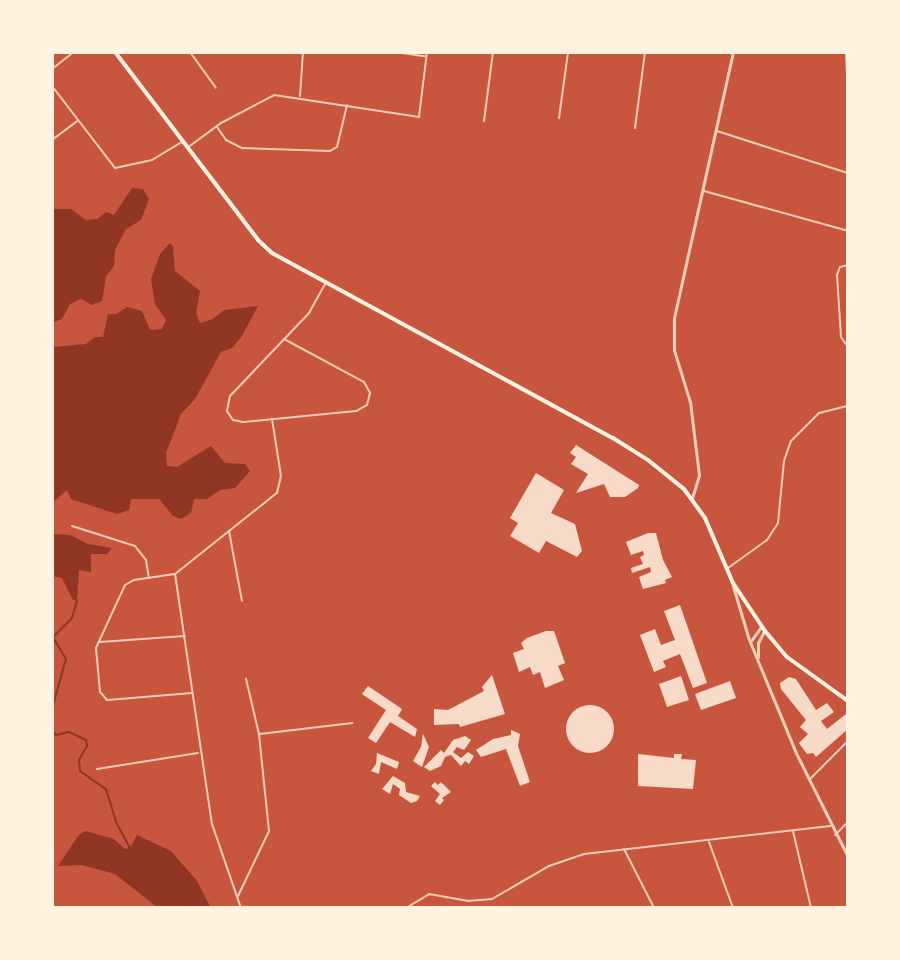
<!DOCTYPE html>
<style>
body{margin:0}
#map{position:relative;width:900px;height:960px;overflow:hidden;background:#c8553d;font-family:"IBM Plex Sans",sans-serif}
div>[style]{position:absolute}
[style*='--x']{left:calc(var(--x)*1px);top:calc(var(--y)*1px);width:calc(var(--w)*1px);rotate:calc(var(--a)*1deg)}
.water>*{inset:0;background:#8f3625}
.stream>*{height:2px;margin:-1px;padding:0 1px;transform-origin:1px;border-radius:1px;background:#8f3625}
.building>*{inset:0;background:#f7dbc8}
.round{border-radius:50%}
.minor>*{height:2px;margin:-1px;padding:0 1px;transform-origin:1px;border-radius:1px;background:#f1ccb7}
.tertiary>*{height:3px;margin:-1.5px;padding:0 1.5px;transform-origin:1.5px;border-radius:1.5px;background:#f1ccb7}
.primary>*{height:4px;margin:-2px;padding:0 2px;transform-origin:2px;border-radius:2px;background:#fff3e0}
span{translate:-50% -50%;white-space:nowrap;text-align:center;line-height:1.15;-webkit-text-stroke:6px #fff3e0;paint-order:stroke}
.frame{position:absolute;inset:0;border:54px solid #fff3e0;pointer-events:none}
</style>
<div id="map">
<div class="water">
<i style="clip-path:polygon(132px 188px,143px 189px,149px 199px,141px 220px,126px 229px,115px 250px,114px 266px,106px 276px,102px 301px,92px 305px,81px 299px,70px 304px,62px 319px,52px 323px,52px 209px,71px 209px,86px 220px,97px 219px,106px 212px,114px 215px)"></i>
<i style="clip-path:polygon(170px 243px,173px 246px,175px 271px,200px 291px,196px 313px,200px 323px,213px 319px,224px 310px,258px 306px,242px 336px,232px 348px,221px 352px,195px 399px,181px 414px,166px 453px,167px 466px,177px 467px,211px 446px,225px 463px,245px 464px,250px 471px,235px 488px,220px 490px,207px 499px,194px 499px,191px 513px,181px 519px,173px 516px,159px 499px,131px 499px,129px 510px,117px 514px,71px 499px,67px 490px,52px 503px,52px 347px,86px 344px,95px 337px,103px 337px,108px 314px,116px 314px,127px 307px,142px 311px,150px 330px,162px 329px,166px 320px,155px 304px,151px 279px,160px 254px)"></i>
<i style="clip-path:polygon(52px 534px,70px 535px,88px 544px,112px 548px,107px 554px,91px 554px,91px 572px,79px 570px,77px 601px,73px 600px,62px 578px,52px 576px)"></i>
<i style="clip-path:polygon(85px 831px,114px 839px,125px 849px,130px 848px,137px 835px,171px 851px,197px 881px,211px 908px,158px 908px,115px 874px,82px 865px,58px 866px,78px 836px)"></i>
</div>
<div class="stream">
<i style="--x:52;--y:709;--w:52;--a:-74.4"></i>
<i style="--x:66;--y:659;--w:26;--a:-121"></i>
<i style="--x:53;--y:637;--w:27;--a:-45"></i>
<i style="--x:72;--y:618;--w:18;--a:-74"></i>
<i style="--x:52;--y:730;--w:6;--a:51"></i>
<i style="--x:56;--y:735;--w:13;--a:-13"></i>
<i style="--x:69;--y:732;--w:19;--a:25"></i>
<i style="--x:86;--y:740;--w:6;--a:81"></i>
<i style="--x:87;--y:746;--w:16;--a:120"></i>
<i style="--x:79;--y:760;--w:11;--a:85"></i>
<i style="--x:80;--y:771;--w:32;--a:35"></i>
<i style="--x:106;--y:789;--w:34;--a:73"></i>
<i style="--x:116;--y:822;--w:32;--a:62"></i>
</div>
<div class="building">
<i style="clip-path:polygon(576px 445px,639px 485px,638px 488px,625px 497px,610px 497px,604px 484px,576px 493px,588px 474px,571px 464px,576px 457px,570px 453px)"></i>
<i style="clip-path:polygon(536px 473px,564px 490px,551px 513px,575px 524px,582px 551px,577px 557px,546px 541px,539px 553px,510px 536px,518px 523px,510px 518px)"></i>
<i style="clip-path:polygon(648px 533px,656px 533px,663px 560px,672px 577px,665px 580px,666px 583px,643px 589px,639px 577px,651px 572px,650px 567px,632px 573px,631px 568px,643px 564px,640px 557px,644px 555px,643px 551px,631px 555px,626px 542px)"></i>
<i style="clip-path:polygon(680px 605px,707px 683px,693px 688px,680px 654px,663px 661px,666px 667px,654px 672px,640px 635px,655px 629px,661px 645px,675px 640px,664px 611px)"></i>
<i style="clip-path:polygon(546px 631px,554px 631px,565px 663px,558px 666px,564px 680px,545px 688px,540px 672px,533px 675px,530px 667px,519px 672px,513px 653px,524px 649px,521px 643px,527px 638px)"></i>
<i style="clip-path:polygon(492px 675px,505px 714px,460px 727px,459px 724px,434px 725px,434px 709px,448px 710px,484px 691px,482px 687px)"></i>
<i style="clip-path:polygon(681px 676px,689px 700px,667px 707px,659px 684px)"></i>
<i style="clip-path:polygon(789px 677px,796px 679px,816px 710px,827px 703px,834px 712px,821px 721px,827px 729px,846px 714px,848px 717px,848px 729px,816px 757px,813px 753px,807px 754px,799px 743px,808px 734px,800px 727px,806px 720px,781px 689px,780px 683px)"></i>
<i style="clip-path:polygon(730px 681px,736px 698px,701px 710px,695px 694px)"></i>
<i style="clip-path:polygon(368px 686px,402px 709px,398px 716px,417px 729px,415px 737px,390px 722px,376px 743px,368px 738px,386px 710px,362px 694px)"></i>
<i class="round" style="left:566px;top:705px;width:48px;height:48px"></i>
<i style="clip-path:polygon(511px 730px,520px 734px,518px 746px,530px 782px,520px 786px,506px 749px,481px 757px,476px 750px,493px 739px,511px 735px)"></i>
<i style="clip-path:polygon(423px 734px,429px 747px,422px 767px,413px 761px,421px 747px)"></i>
<i style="clip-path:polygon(465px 736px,471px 740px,464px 750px,457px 747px,453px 752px,461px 758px,468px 752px,474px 756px,469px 764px,465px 761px,461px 766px,451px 755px,445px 757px,441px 766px,430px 771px,424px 767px,441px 750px,444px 753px,453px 740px)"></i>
<i style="clip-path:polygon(377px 753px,399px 762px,397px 769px,381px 762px,379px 774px,371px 771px,376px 764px)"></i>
<i style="clip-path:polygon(638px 754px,674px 758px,674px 754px,682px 754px,681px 759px,696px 760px,693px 789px,638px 786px)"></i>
<i style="clip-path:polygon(393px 776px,405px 783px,406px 792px,420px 796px,417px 801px,411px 803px,399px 795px,400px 789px,393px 784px,390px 794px,382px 789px)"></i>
<i style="clip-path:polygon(435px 782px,438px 785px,441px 782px,451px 792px,442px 798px,444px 800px,440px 805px,435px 801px,440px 794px,431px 786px)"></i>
</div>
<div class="minor">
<i style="--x:190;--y:52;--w:44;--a:54.2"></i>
<i style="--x:395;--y:52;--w:30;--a:8"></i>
<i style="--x:846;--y:52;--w:48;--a:87.6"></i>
<i style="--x:52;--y:69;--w:28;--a:-38"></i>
<i style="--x:52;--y:86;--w:103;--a:52.5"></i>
<i style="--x:115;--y:168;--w:38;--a:-12"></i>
<i style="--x:152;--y:160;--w:35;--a:-31"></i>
<i style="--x:300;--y:96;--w:44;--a:-86.1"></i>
<i style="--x:559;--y:118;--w:67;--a:-82.2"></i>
<i style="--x:484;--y:121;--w:70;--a:-82.6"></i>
<i style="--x:217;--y:127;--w:16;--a:55"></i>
<i style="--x:226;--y:140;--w:18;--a:27"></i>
<i style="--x:242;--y:148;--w:88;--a:2"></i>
<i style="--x:330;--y:151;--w:8;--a:-30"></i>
<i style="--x:337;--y:147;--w:43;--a:-76.6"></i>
<i style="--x:635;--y:128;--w:77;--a:-82.5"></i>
<i style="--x:717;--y:131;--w:138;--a:17.8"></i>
<i style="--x:52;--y:140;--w:31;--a:-37"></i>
<i style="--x:187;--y:148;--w:42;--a:-36.3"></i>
<i style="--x:221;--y:123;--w:60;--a:-27.8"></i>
<i style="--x:274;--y:95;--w:147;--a:8.6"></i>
<i style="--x:419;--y:117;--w:65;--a:-83"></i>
<i style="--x:704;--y:191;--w:149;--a:15.5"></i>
<i style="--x:848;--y:265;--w:8;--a:166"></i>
<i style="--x:840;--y:267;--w:9;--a:111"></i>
<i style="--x:837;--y:275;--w:62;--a:86.3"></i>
<i style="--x:841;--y:337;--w:12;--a:55"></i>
<i style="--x:284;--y:339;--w:91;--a:28.3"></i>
<i style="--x:364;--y:382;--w:13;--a:61"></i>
<i style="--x:370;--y:393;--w:12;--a:104"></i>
<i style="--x:367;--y:405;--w:13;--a:151"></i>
<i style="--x:356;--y:411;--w:114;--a:174.4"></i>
<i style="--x:243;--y:422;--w:10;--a:-169"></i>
<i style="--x:233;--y:420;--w:11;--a:-124"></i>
<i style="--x:227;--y:411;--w:15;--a:-79"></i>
<i style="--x:230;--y:396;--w:115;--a:-46.4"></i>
<i style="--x:309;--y:313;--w:33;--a:-61"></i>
<i style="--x:72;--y:526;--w:66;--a:17.6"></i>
<i style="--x:135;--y:546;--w:18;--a:52"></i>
<i style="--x:146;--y:560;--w:18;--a:81"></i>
<i style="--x:229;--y:531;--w:71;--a:79.5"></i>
<i style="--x:728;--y:568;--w:48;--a:-35.7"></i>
<i style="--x:767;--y:540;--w:20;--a:-57"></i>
<i style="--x:778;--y:523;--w:62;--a:-84.5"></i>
<i style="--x:784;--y:461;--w:21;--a:-71"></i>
<i style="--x:791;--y:441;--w:40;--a:-45"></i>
<i style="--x:819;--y:413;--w:30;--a:-14"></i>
<i style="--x:175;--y:574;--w:253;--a:81.6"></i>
<i style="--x:212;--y:824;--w:89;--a:71"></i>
<i style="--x:100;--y:642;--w:85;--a:-4"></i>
<i style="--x:192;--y:693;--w:85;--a:175.3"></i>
<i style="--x:107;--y:700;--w:11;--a:-131"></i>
<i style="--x:100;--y:692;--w:44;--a:-95.2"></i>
<i style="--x:96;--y:648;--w:69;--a:-65.3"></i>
<i style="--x:125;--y:585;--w:10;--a:-29"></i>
<i style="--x:134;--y:580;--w:41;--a:-8.3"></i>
<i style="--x:175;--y:574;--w:130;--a:-38.5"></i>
<i style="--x:277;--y:493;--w:17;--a:-77"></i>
<i style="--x:281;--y:476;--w:58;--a:-99"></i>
<i style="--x:260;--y:734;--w:93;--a:-6.8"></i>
<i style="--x:97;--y:769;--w:102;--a:-9"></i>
<i style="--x:810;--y:779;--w:54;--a:-45"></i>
<i style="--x:793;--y:831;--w:79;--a:76.8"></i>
<i style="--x:835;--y:835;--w:18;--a:-45"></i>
<i style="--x:709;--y:842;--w:70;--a:70"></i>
<i style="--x:624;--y:849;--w:66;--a:63"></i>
<i style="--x:238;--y:896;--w:72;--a:-64.5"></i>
<i style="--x:269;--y:831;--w:98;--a:-95.9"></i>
<i style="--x:259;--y:734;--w:57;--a:-103.3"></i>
<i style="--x:68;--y:908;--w:27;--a:0"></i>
<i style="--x:406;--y:908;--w:27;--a:-31"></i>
<i style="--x:429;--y:894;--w:40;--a:10"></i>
<i style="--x:468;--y:901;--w:24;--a:-5"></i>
<i style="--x:492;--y:899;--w:66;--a:-30.1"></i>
<i style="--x:549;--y:866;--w:37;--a:-19"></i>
<i style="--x:584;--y:854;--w:248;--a:-6.5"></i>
</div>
<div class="tertiary">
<i style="--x:692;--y:498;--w:24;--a:-73"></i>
<i style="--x:699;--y:475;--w:74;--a:-97"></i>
<i style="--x:690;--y:402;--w:54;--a:-107.1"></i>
<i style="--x:674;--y:350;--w:32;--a:-90"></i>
<i style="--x:674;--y:318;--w:272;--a:-77.5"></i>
<i style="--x:733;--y:586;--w:56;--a:73.5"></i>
<i style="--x:761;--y:627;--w:19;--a:126"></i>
<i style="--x:750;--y:642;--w:120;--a:67.5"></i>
<i style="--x:796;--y:753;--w:116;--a:63.4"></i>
<i style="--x:758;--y:657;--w:14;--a:-90"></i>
<i style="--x:758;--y:643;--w:13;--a:-63"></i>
</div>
<div class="primary">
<i style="--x:115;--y:52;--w:236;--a:52.7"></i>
<i style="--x:258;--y:240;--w:19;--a:43"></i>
<i style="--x:272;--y:253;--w:388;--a:28.5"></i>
<i style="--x:613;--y:438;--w:41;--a:32.2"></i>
<i style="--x:648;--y:460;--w:46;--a:38.9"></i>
<i style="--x:684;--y:489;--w:36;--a:54"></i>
<i style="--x:705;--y:518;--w:71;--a:66.7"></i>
<i style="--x:733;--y:583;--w:58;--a:56.3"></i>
<i style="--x:765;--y:631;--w:34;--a:50"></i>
<i style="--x:787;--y:657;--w:75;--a:35.8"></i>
</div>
<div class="frame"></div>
</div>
